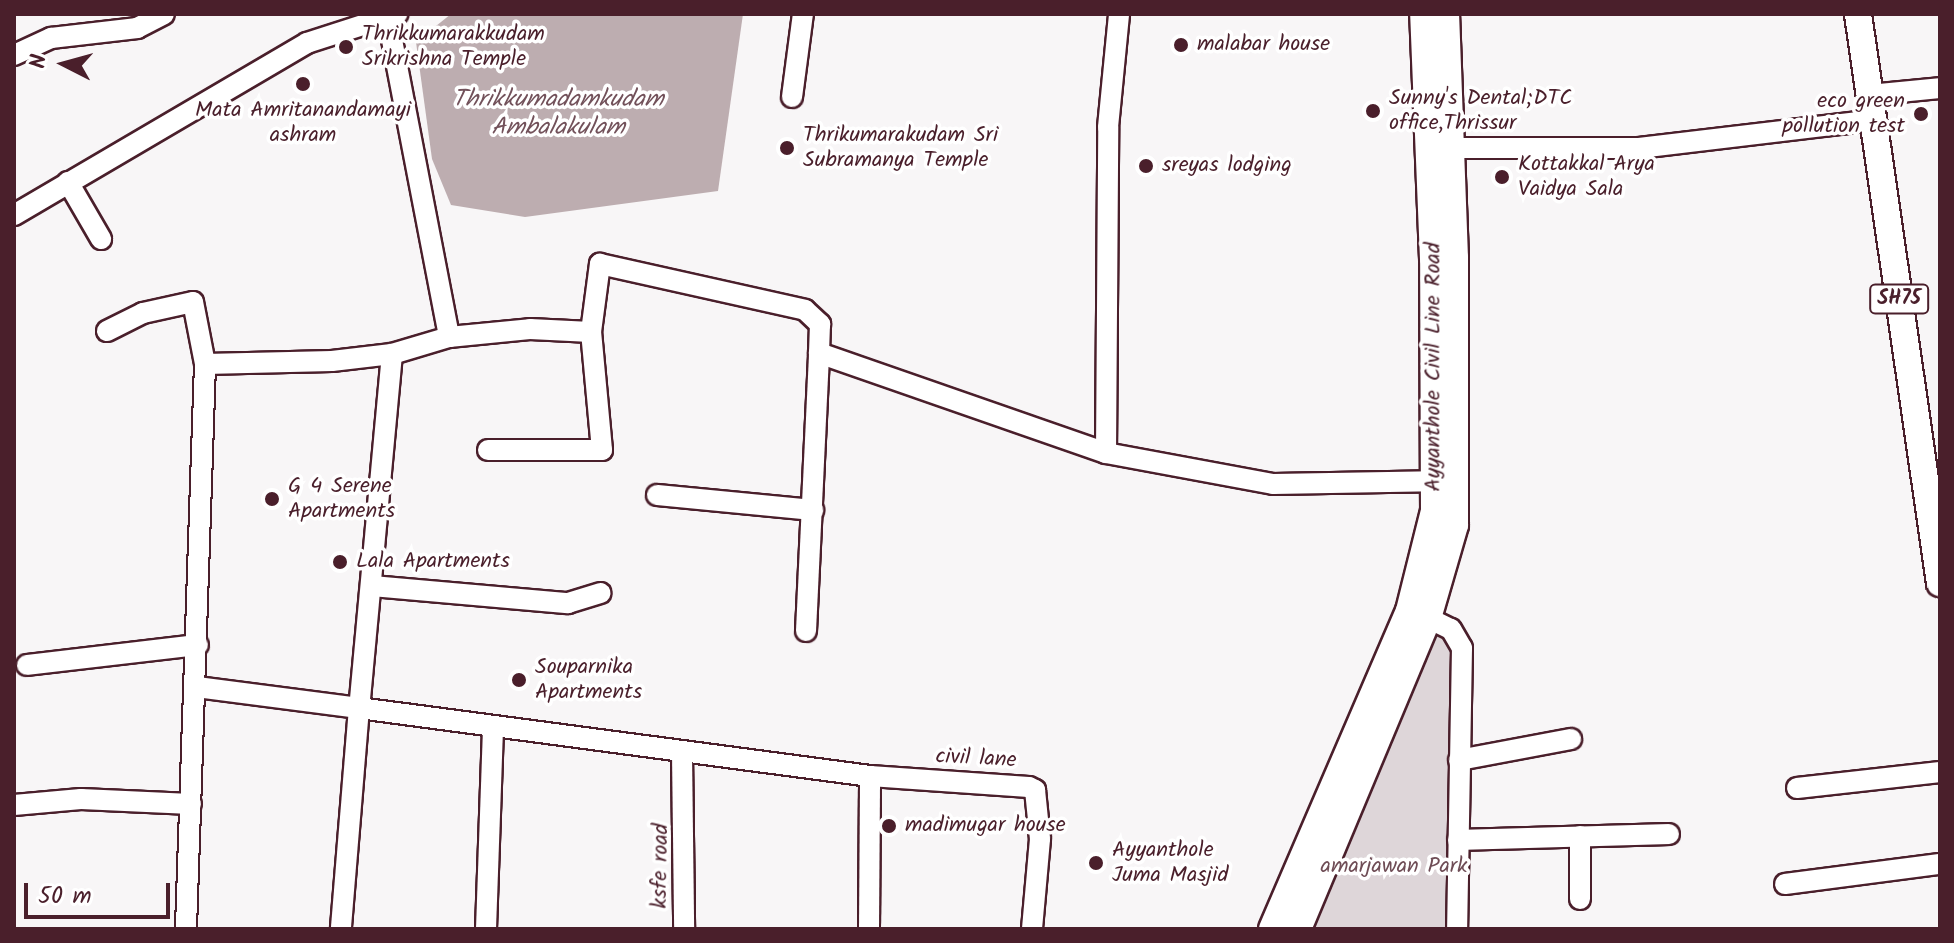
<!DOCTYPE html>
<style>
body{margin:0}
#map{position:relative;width:1954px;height:943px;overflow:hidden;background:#f8f6f7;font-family:Kalam,sans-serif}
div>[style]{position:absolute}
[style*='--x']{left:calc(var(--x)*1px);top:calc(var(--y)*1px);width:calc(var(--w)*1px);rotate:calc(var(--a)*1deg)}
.green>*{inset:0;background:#ded6d9}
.water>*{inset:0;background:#bdadb0}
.roads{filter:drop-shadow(2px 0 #4a1f2b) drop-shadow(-2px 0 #4a1f2b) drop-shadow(0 2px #4a1f2b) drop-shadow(0 -2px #4a1f2b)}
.minor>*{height:20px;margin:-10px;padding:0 10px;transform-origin:10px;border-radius:10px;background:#fff}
.major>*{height:26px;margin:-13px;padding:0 13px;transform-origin:13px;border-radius:13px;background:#fff}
.dots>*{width:22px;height:22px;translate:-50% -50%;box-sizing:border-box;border:4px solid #fff;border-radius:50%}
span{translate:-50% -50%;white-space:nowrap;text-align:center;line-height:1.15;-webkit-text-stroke:7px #fff;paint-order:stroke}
.shield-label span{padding:2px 6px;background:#fff;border:2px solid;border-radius:6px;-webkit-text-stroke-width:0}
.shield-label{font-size:20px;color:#4a1f2b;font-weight:700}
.poi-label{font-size:22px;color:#4a1f2b}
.left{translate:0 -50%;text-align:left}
.right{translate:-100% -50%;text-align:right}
.street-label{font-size:22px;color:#4a1f2b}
.park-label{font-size:22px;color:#6f4d56}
.water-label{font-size:24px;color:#72515a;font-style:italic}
.frame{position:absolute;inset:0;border:16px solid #4a1f2b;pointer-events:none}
.north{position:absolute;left:24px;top:24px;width:80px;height:80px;-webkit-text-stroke:6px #fff;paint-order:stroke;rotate:276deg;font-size:22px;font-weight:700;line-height:32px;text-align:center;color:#4a1f2b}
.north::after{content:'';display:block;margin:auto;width:28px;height:36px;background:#4a1f2b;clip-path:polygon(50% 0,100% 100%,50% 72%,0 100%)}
.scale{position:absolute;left:24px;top:883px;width:146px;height:36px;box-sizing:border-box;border:4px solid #4a1f2b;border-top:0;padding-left:10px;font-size:24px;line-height:28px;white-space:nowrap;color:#4a1f2b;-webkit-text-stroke:6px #fff;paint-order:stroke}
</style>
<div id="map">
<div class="green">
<i style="clip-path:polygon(1430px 619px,1458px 637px,1456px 929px,1299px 929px)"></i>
</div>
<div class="water">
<i style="clip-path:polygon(451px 14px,743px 14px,718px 191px,525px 217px,451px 205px,432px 159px,416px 42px)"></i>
</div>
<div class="roads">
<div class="minor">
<i style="--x:387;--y:14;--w:329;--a:79.1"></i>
<i style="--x:449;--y:337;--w:59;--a:163.4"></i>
<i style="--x:392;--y:354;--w:356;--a:95.3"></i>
<i style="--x:359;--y:708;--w:516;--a:7.58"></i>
<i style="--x:870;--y:776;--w:159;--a:4"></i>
<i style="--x:1029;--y:787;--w:7;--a:27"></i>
<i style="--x:1035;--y:790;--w:49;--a:84.2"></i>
<i style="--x:1040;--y:839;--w:90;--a:95.1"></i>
<i style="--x:14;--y:55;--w:41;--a:-24.7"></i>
<i style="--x:51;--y:38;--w:87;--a:-6.6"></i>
<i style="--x:137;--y:28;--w:30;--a:-27"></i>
<i style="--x:1869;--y:95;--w:71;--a:-5.6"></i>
<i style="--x:792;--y:97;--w:84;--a:-82.5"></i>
<i style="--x:1451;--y:148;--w:188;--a:0"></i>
<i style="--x:1639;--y:148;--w:236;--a:-6.8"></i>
<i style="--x:68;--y:182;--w:66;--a:59.9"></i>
<i style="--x:14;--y:215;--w:340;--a:-30.4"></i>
<i style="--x:307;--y:43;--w:95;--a:-17.9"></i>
<i style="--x:107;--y:331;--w:40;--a:-26.6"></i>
<i style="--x:143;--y:313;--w:51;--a:-12.4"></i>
<i style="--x:193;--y:302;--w:63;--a:79"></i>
<i style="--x:205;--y:364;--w:565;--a:91.93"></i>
<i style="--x:449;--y:337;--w:81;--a:-5.6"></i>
<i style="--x:530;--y:329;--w:61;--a:2.8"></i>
<i style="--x:205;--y:364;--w:127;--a:-1.4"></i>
<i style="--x:332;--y:361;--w:60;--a:-6.7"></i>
<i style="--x:488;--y:450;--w:114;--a:0"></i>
<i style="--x:602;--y:450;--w:119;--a:-95.3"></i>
<i style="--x:591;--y:332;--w:69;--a:-82.5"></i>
<i style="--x:600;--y:264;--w:210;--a:12.6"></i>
<i style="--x:805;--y:310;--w:21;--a:43"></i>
<i style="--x:820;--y:324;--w:29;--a:92"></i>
<i style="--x:819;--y:353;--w:304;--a:19.2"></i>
<i style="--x:1106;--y:453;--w:170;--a:10.5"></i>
<i style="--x:1273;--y:484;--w:173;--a:-1"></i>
<i style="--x:1106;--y:453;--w:326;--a:-89.6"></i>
<i style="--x:1108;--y:127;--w:114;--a:-84.4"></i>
<i style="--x:657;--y:495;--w:157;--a:5.5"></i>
<i style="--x:372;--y:586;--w:197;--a:5"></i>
<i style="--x:568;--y:603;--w:34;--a:-17"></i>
<i style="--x:1428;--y:618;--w:25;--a:26"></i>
<i style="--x:1451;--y:629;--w:22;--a:60"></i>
<i style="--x:1462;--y:648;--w:281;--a:91"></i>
<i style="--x:806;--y:631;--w:278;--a:-87.3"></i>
<i style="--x:27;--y:665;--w:172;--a:-6.7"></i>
<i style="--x:197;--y:687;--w:163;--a:7.4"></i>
<i style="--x:359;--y:708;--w:222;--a:94.7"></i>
<i style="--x:682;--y:753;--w:176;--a:89.3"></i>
<i style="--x:1459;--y:760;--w:114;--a:-10.6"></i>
<i style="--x:1797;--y:788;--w:144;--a:-6.4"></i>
<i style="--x:14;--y:805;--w:67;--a:-5.1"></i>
<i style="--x:81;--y:799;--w:110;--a:2.6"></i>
<i style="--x:1458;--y:840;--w:211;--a:-1.6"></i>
<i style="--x:1785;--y:884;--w:156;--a:-7.4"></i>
<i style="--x:1580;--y:899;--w:63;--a:-90"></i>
<i style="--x:486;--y:929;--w:200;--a:-88"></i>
<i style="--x:869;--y:929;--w:153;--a:-89.6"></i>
</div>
<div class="major">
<i style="--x:1858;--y:14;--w:575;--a:81.8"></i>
<i style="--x:1272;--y:929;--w:346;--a:-66.7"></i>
<i style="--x:1409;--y:611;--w:103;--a:-76"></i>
<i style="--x:1434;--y:511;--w:252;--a:-90.2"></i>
<i style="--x:1433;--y:259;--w:245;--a:-92.3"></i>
<i style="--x:1298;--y:929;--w:337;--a:-67.3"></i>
<i style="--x:1428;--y:618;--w:97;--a:-73.8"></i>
<i style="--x:1455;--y:525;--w:267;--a:-90"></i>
<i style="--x:1455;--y:258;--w:244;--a:-92.1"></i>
</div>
</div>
<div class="dots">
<i style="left:1181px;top:45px;background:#4a1f2b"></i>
<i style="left:346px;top:47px;background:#4a1f2b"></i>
<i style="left:303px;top:84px;background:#4a1f2b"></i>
<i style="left:1373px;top:111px;background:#4a1f2b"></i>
<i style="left:1921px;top:114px;background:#4a1f2b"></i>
<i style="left:787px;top:148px;background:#4a1f2b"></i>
<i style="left:1146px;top:166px;background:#4a1f2b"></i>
<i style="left:1502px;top:177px;background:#4a1f2b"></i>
<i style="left:272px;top:499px;background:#4a1f2b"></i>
<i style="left:340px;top:562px;background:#4a1f2b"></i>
<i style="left:519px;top:680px;background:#4a1f2b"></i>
<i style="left:889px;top:826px;background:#4a1f2b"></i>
<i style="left:1096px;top:863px;background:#4a1f2b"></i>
</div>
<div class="shield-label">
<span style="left:1899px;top:299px">SH75</span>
</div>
<div class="poi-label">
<span class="left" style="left:362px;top:47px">Thrikkumarakkudam<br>Srikrishna Temple</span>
<span class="left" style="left:1197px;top:45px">malabar house</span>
<span class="left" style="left:1389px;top:111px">Sunny's Dental;DTC<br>office,Thrissur</span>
<span class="right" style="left:1905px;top:114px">eco green<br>pollution test</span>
<span style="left:303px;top:123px">Mata Amritanandamayi<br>ashram</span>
<span class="left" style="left:803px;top:148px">Thrikumarakudam Sri<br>Subramanya Temple</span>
<span class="left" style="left:1518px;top:177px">Kottakkal Arya<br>Vaidya Sala</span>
<span class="left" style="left:1162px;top:166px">sreyas lodging</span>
<span class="left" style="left:288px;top:499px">G 4 Serene<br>Apartments</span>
<span class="left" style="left:356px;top:562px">Lala Apartments</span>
<span class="left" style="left:535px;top:680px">Souparnika<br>Apartments</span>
<span class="left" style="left:905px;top:826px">madimugar house</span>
<span class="left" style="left:1112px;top:863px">Ayyanthole<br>Juma Masjid</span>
</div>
<div class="street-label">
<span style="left:1434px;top:367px;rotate:-90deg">Ayyanthole Civil Line Road</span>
<span style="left:976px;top:759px;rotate:3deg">civil lane</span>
<span style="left:661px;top:866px;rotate:-89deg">ksfe road</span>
</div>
<div class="park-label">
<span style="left:1394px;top:867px">amarjawan Park</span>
</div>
<div class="water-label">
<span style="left:558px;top:114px">Thrikkumadamkudam<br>Ambalakulam</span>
</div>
<div class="frame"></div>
<div class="north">N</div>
<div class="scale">50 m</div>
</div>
